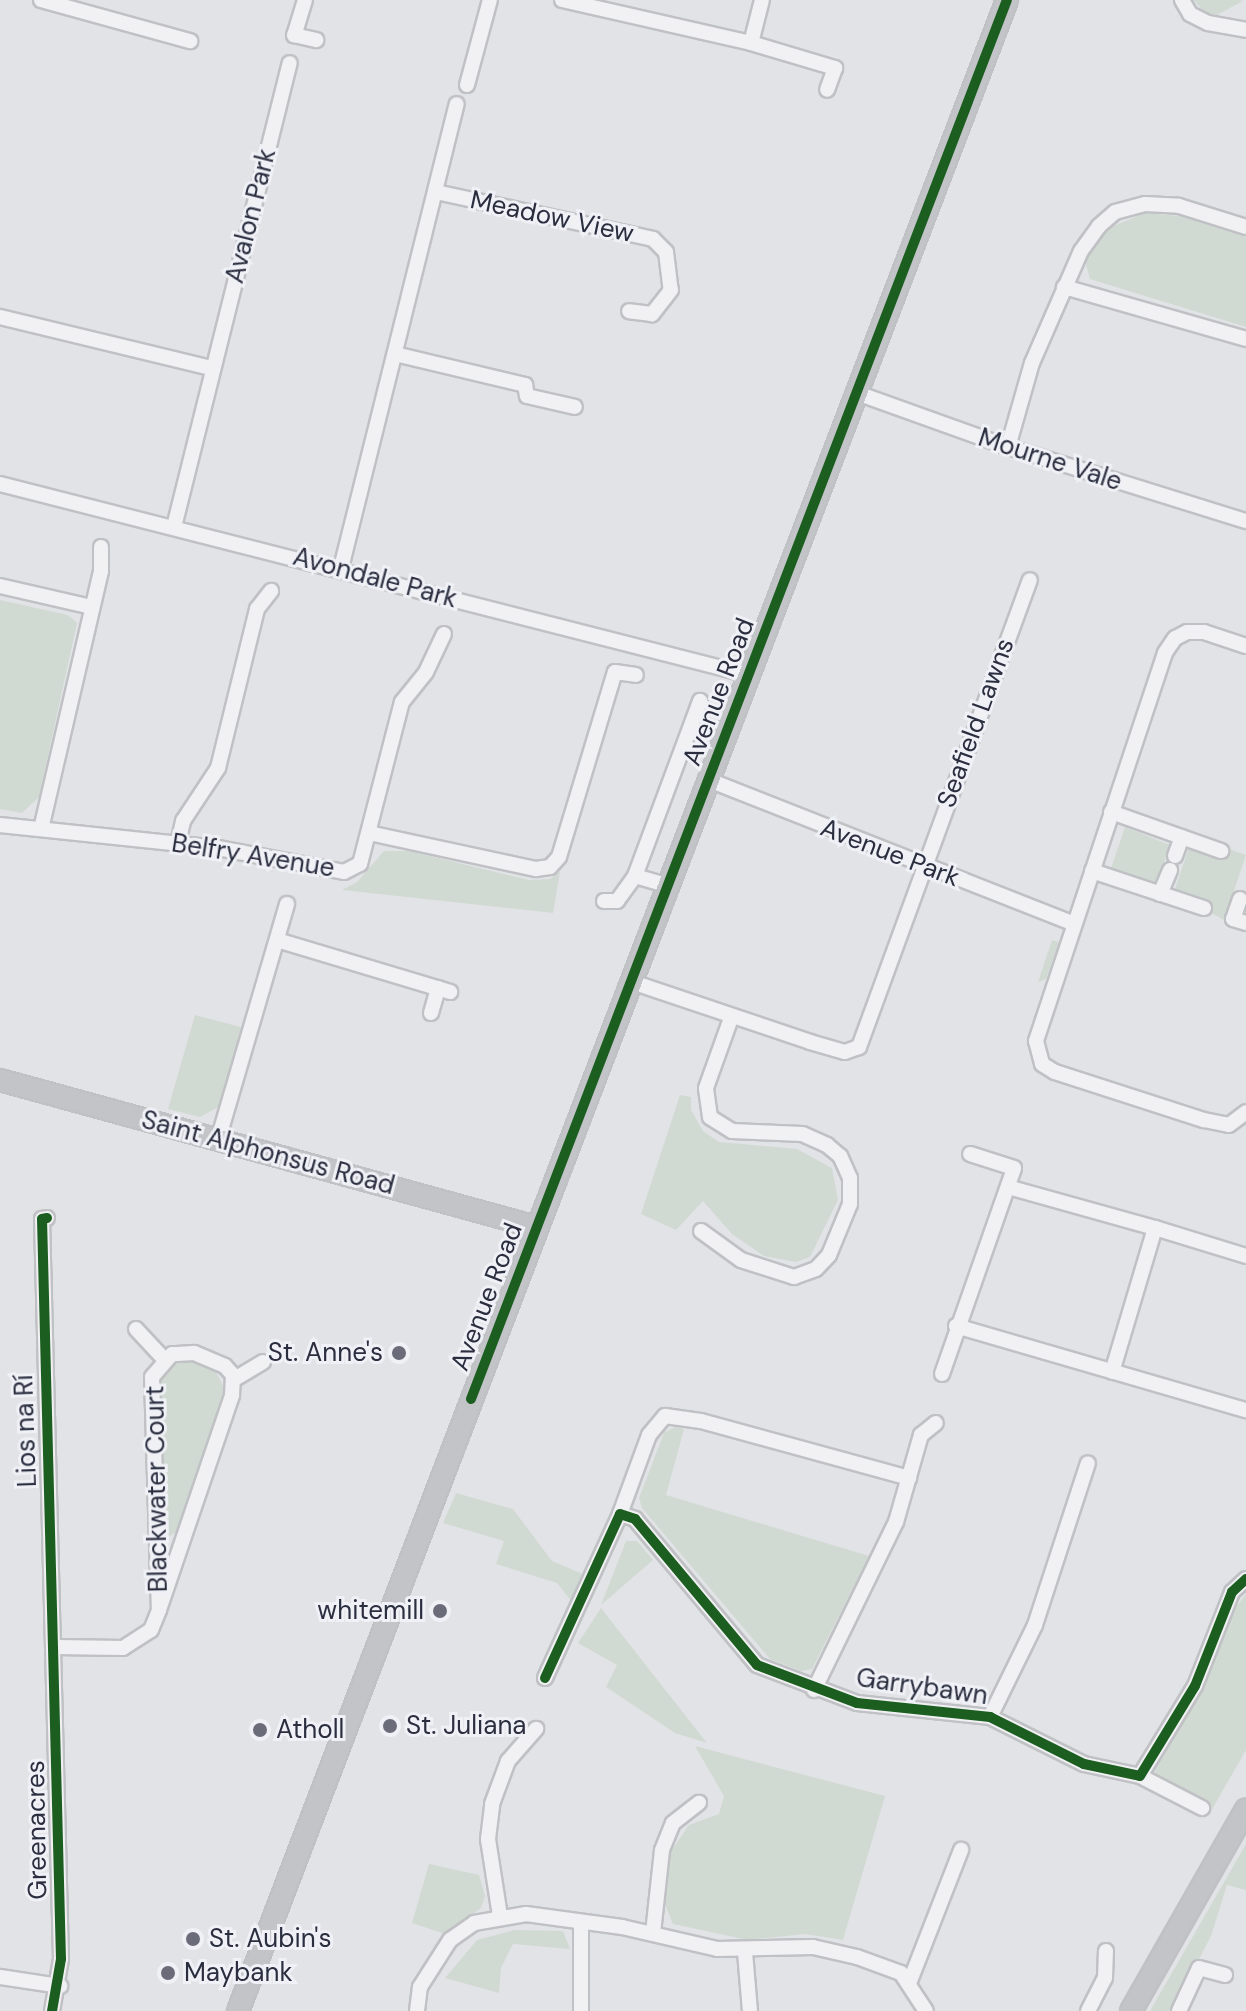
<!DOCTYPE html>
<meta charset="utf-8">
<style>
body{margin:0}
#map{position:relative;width:1246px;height:2011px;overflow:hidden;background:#e2e3e6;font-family:"DM Sans",sans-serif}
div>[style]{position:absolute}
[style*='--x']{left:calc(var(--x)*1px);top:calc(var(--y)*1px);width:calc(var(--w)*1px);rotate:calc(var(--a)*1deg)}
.green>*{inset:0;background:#d1dad2}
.roads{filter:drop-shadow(2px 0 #c0c1c4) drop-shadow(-2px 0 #c0c1c4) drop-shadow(0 2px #c0c1c4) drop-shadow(0 -2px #c0c1c4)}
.street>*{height:14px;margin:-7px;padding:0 7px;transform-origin:7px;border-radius:7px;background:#f1f1f4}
.secondary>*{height:20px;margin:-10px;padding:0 10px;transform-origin:10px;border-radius:10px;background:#c3c4c8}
.cycleway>*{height:10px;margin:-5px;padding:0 5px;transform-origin:5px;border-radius:5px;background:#1b5e20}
.dots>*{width:22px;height:22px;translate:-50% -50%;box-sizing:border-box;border:4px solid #eff1f6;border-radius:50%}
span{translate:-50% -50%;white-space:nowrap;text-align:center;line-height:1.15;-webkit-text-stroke:6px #eff1f6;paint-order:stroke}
.street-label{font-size:26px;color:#2a2e3f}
.poi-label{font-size:26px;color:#2a2e3f}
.right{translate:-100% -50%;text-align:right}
.left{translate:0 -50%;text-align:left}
</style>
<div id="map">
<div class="green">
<i style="clip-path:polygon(1194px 0,1239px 0,1243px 1px,1217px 15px,1204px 12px)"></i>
<i style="clip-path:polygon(1145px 213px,1180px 216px,1246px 237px,1246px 327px,1090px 279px,1085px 261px,1101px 231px)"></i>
<i style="clip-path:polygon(0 600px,68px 615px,77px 623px,39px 797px,22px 813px,0 809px)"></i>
<i style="clip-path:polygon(1125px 827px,1170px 845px,1155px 888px,1109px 874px)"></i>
<i style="clip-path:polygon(1189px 847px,1225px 859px,1229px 849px,1246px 855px,1224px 920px,1174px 892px)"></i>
<i style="clip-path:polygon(384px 851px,409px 851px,529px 880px,550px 879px,560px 872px,553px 913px,342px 890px,357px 882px)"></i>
<i style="clip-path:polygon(1052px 940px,1059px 942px,1046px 979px,1038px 982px)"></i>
<i style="clip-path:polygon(195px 1015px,241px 1027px,220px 1106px,200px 1117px,168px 1109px)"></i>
<i style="clip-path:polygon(680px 1095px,691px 1097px,691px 1110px,703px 1131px,719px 1142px,797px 1149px,832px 1168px,838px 1200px,810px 1257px,796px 1262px,764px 1256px,732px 1234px,703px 1201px,676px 1230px,641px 1214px)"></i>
<i style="clip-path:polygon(190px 1359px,214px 1368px,226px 1392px,178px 1531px,168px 1537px,158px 1383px,170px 1366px)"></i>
<i style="clip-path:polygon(675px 1427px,684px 1429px,666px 1495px,869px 1556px,812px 1669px,801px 1671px,770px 1659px,642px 1508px,639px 1498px,664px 1433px)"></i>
<i style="clip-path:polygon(456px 1493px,513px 1509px,552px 1561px,583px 1574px,572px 1602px,557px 1583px,496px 1564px,504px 1541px,443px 1523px)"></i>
<i style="clip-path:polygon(626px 1541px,637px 1541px,653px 1560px,601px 1605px)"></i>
<i style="clip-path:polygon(1246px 1594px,1246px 1750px,1211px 1811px,1159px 1780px,1155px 1771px,1200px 1693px,1233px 1611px)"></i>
<i style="clip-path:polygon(601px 1608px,707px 1743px,675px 1733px,606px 1687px,617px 1665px,578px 1643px)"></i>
<i style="clip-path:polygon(695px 1746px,885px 1796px,843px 1940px,805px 1934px,748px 1940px,673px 1924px,662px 1897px,669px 1854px,689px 1825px,719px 1814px,724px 1796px)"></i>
<i style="clip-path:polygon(1246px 1844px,1246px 1890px,1227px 1885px,1211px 1936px,1172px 2011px,1150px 2011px)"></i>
<i style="clip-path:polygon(429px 1864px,479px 1875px,485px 1896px,481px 1908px,445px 1934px,412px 1923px)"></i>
<i style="clip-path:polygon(515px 1930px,563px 1931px,570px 1949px,513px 1944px,501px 1968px,499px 1993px,445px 1978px,477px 1940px)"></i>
</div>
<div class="roads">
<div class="street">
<i style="--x:41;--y:0;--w:155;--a:15.4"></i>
<i style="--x:305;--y:0;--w:37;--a:107"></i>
<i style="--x:294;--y:35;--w:23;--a:13"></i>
<i style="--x:562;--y:0;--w:194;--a:12.8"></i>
<i style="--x:751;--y:43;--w:88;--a:16.6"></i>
<i style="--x:835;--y:68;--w:23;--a:110"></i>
<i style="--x:1182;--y:0;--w:16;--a:60"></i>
<i style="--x:1190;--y:14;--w:20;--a:27"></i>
<i style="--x:1208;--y:23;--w:39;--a:10"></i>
<i style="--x:751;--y:43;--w:44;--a:-75.7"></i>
<i style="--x:467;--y:85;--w:88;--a:-74.9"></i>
<i style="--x:436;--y:192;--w:222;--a:12.2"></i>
<i style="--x:653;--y:239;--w:18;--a:45"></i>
<i style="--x:666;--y:252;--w:38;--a:83"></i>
<i style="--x:671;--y:290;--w:31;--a:128"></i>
<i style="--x:652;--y:314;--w:23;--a:-173"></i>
<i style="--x:1064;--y:287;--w:189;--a:15.9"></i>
<i style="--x:0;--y:317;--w:217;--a:13.6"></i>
<i style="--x:395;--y:354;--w:134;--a:13.4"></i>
<i style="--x:525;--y:385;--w:11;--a:80"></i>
<i style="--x:527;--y:396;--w:49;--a:12.9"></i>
<i style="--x:857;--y:393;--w:160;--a:19.7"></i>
<i style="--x:1008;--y:447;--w:249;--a:17.3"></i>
<i style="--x:1008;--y:447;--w:87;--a:-74.1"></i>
<i style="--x:1032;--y:363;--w:122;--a:-66.4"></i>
<i style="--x:1081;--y:251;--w:31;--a:-54"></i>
<i style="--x:1099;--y:226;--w:21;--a:-41"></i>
<i style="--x:1115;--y:212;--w:31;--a:-15"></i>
<i style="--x:1145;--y:204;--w:34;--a:3"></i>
<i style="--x:1179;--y:206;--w:70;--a:17.4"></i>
<i style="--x:0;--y:484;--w:773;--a:14.31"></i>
<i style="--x:174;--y:527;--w:478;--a:-76"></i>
<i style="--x:341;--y:568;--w:478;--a:-76"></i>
<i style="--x:0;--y:586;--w:94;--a:12.9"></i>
<i style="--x:1246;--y:646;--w:44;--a:-161.6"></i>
<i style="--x:1204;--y:632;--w:17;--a:180"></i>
<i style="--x:1187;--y:632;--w:13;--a:153"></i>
<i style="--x:1175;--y:638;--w:18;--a:124"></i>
<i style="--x:1165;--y:653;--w:409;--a:108.4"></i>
<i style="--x:1036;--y:1041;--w:24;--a:75"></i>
<i style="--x:1042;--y:1064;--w:15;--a:32"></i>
<i style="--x:1055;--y:1072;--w:157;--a:17.9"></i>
<i style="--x:1204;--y:1120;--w:25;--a:11"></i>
<i style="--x:1229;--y:1125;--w:21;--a:-37"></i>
<i style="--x:709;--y:780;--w:390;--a:21.5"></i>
<i style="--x:1111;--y:812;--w:117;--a:19.5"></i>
<i style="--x:0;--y:825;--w:219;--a:6"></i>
<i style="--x:218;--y:848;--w:128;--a:10.8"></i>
<i style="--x:344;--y:872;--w:18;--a:-27"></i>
<i style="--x:360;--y:864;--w:167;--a:-75.5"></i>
<i style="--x:402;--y:702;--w:38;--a:-51"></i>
<i style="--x:426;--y:672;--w:42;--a:-64.7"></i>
<i style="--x:41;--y:829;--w:265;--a:-76.9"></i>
<i style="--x:101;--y:571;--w:24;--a:-90"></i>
<i style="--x:369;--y:833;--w:171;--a:12.2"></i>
<i style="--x:536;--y:869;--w:14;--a:-8"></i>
<i style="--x:550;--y:867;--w:13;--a:-48"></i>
<i style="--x:559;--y:857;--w:193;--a:-73.2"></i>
<i style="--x:615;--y:672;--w:21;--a:8"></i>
<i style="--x:178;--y:843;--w:23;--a:-77"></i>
<i style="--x:183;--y:821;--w:64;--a:-56.6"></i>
<i style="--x:218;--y:768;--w:164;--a:-76.2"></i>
<i style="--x:257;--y:609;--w:23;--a:-52"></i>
<i style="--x:1175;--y:856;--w:20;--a:-70"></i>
<i style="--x:1092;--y:871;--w:118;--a:18.3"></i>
<i style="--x:635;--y:876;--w:35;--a:16"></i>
<i style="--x:1160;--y:894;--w:26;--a:-67"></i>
<i style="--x:1240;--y:899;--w:21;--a:109"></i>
<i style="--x:1233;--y:919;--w:14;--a:17"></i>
<i style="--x:604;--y:901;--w:13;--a:0"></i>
<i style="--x:617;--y:901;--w:31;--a:-54"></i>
<i style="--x:635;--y:876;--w:187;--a:-69.6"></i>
<i style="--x:277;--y:940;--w:181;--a:16.7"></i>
<i style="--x:632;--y:982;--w:188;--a:18.6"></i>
<i style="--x:810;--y:1042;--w:36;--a:16"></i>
<i style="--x:845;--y:1052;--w:15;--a:-20"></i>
<i style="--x:859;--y:1047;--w:497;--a:-69.9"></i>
<i style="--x:431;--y:1013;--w:26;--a:-74"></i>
<i style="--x:218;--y:1140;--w:246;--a:-73.7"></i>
<i style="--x:1008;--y:1187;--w:153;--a:15.6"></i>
<i style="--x:1155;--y:1228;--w:150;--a:106.6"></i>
<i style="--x:47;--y:1218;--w:5;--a:169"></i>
<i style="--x:42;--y:1219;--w:740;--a:88.53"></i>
<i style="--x:61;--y:1959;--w:53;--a:99.8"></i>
<i style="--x:1155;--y:1228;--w:95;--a:17.1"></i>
<i style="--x:701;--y:1231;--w:49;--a:35.9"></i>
<i style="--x:741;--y:1260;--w:56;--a:17.8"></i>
<i style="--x:794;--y:1277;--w:23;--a:-20"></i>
<i style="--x:816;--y:1269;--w:19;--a:-47"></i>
<i style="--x:829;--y:1255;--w:55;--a:-67.6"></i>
<i style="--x:850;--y:1204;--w:26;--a:-90"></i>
<i style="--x:850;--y:1178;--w:24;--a:-114"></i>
<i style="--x:840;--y:1156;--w:17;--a:-140"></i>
<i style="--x:827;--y:1145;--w:27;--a:-156"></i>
<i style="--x:802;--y:1134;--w:70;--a:-177.5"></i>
<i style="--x:732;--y:1131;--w:26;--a:-148"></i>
<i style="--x:710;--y:1117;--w:29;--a:-98"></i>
<i style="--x:706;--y:1088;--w:74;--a:-70.3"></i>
<i style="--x:956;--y:1326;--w:302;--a:16.2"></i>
<i style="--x:136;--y:1329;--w:41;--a:47"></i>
<i style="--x:942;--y:1374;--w:218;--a:-70.7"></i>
<i style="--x:1014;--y:1168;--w:46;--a:-162.3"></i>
<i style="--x:233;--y:1380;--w:35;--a:-31"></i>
<i style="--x:620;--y:1514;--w:84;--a:-69.8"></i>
<i style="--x:649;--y:1435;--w:25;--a:-50"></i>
<i style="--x:665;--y:1416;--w:36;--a:8"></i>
<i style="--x:701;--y:1421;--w:216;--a:15.3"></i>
<i style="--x:56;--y:1647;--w:67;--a:0.9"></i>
<i style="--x:123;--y:1648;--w:33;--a:-33"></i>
<i style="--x:151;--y:1630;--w:22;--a:-68"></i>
<i style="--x:159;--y:1610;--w:227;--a:-71.2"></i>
<i style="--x:232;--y:1395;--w:20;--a:-87"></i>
<i style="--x:233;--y:1375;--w:12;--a:-132"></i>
<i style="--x:225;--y:1366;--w:34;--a:-157"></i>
<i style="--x:194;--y:1353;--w:22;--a:177"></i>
<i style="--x:172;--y:1354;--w:30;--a:131"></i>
<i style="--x:152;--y:1377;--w:233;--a:88.3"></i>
<i style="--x:545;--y:1678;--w:180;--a:-65.4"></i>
<i style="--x:620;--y:1514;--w:16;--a:18"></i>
<i style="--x:635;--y:1519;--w:190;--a:50.1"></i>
<i style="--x:757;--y:1665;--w:107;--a:20.8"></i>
<i style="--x:857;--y:1703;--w:134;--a:6"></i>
<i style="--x:990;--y:1717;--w:105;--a:26.6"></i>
<i style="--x:1084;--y:1764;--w:57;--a:12.1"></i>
<i style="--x:1140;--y:1776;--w:105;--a:-58.6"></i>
<i style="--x:1195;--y:1686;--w:101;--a:-68.5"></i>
<i style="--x:1232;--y:1592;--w:19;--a:-43"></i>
<i style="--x:814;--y:1690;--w:187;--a:-64"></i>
<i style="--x:896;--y:1522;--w:91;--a:-74"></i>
<i style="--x:921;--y:1435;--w:19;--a:-39"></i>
<i style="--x:990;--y:1717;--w:102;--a:-63.9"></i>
<i style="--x:1035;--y:1625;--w:170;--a:-71.9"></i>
<i style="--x:1140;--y:1776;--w:70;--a:27.3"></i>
<i style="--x:500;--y:1916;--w:78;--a:-98.9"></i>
<i style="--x:488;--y:1839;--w:35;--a:-83"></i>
<i style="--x:492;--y:1804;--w:46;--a:-69.6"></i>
<i style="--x:508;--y:1761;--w:43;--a:-48.8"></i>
<i style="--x:653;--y:1933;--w:83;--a:-83.8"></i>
<i style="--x:662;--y:1850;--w:29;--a:-68"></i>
<i style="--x:673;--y:1823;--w:33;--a:-38"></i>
<i style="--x:745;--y:1952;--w:59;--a:85.2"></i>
<i style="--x:0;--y:1977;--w:61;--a:8.5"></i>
<i style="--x:910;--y:1981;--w:141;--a:-68.7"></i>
<i style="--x:417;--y:2011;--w:24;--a:-83"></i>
<i style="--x:420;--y:1987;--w:56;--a:-57.4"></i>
<i style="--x:450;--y:1940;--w:29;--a:-35"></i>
<i style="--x:474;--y:1923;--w:53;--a:-9.8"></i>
<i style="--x:526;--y:1914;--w:97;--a:7.7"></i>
<i style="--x:622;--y:1927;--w:98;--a:13"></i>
<i style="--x:717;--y:1949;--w:96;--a:-1.2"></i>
<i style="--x:813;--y:1947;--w:45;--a:12.8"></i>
<i style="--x:857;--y:1957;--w:47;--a:20"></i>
<i style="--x:901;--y:1973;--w:45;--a:56.7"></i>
<i style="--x:581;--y:2011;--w:89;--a:-90"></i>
<i style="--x:1088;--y:2011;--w:37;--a:-63"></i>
<i style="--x:1105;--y:1978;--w:27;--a:-88"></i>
<i style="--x:1179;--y:2011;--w:47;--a:-65.1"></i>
<i style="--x:1199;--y:1968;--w:27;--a:15"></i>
</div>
<div class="secondary">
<i style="--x:0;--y:1080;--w:556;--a:15.34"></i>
<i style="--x:238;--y:2011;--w:2153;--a:-69.07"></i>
<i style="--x:1131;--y:2011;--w:232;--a:-60.3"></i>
</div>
</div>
<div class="cycleway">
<i style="--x:47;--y:1218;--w:5;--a:169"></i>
<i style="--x:42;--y:1219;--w:740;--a:88.53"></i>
<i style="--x:61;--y:1959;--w:53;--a:99.8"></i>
<i style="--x:471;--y:1399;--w:1498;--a:-69.04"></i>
<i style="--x:545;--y:1678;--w:180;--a:-65.4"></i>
<i style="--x:620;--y:1514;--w:16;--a:18"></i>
<i style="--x:635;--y:1519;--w:190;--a:50.1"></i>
<i style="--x:757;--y:1665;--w:107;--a:20.8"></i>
<i style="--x:857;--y:1703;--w:134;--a:6"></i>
<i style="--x:990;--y:1717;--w:105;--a:26.6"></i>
<i style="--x:1084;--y:1764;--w:57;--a:12.1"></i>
<i style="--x:1140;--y:1776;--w:105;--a:-58.6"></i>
<i style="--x:1195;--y:1686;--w:101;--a:-68.5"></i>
<i style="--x:1232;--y:1592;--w:19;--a:-43"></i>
</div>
<div class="dots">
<i style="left:399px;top:1353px;background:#6a6d79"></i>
<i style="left:440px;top:1611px;background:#6a6d79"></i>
<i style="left:390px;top:1726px;background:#6a6d79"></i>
<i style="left:260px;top:1730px;background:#6a6d79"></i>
<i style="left:193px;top:1939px;background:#6a6d79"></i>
<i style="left:168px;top:1973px;background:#6a6d79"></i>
</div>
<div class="street-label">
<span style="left:251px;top:216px;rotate:-76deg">Avalon Park</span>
<span style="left:552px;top:217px;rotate:12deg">Meadow View</span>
<span style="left:1050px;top:460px;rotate:18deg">Mourne Vale</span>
<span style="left:375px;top:578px;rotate:15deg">Avondale Park</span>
<span style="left:719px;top:692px;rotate:-69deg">Avenue Road</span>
<span style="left:976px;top:723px;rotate:-70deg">Seafield Lawns</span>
<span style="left:890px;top:853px;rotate:21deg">Avenue Park</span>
<span style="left:253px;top:856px;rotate:9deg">Belfry Avenue</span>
<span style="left:268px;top:1153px;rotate:15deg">Saint Alphonsus Road</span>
<span style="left:487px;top:1297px;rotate:-69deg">Avenue Road</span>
<span style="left:26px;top:1431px;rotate:-92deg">Lios na Rí</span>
<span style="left:157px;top:1489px;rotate:-91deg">Blackwater Court</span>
<span style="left:922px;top:1687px;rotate:8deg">Garrybawn</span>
<span style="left:37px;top:1830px;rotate:-91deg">Greenacres</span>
</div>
<div class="poi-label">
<span class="right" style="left:383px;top:1353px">St. Anne's</span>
<span class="right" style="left:424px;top:1611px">whitemill</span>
<span class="left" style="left:406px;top:1726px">St. Juliana</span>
<span class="left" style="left:276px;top:1730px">Atholl</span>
<span class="left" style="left:209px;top:1939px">St. Aubin's</span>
<span class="left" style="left:184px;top:1973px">Maybank</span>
</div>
</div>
